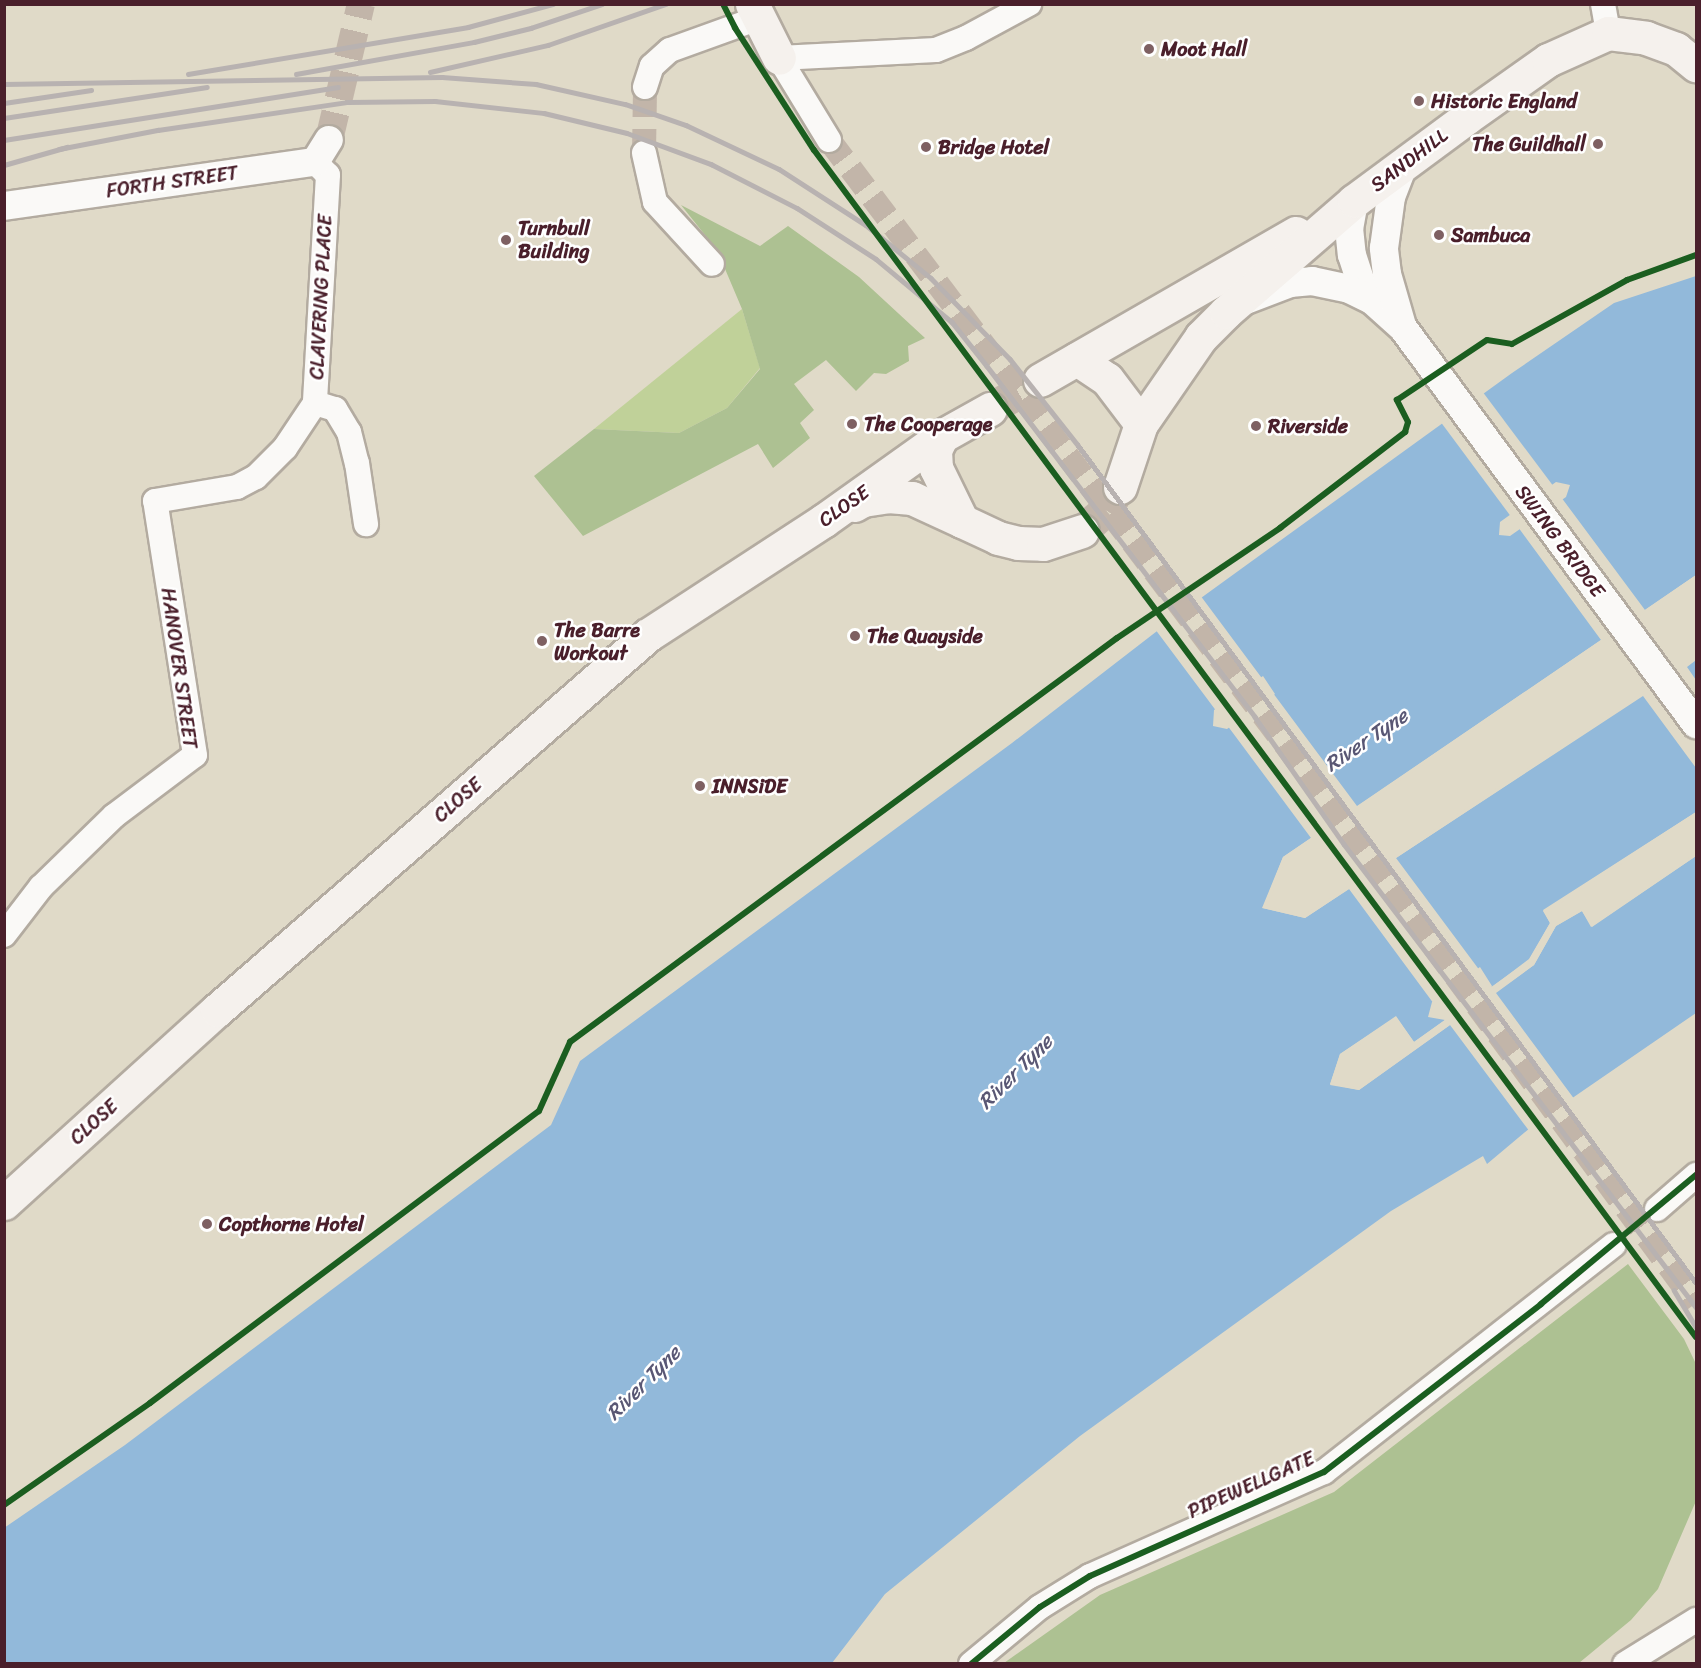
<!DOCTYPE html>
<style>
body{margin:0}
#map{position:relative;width:1701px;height:1668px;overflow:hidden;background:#e0dac8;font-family:Sriracha,sans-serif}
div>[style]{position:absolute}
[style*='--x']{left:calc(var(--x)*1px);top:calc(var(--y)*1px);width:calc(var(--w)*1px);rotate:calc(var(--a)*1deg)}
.green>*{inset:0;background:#c0d199}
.forest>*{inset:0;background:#adc192}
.water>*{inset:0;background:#92b9da}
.pier>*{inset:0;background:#e0dac8}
.minor-tunnel>*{height:24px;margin-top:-12px;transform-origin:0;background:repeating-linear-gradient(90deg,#c2b5a9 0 24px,transparent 0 36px)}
.tertiary-tunnel>*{height:28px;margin-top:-14px;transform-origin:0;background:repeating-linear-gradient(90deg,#c2b5a9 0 28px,transparent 0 42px)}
.secondary-tunnel>*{height:33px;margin-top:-16.5px;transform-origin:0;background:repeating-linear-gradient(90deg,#c2b5a9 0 33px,transparent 0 49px)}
.roads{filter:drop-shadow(2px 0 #b3aba0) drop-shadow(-2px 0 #b3aba0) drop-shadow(0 2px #b3aba0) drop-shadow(0 -2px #b3aba0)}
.minor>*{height:24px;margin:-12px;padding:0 12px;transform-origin:12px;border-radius:12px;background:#faf9f7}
.tertiary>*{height:28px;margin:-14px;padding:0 14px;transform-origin:14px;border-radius:14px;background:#faf9f7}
.secondary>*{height:33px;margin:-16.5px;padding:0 16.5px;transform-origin:16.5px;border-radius:16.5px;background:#f5f1ed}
.rail>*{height:4.5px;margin:-2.25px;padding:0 2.25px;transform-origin:2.25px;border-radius:2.25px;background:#b8b2b1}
.cycleway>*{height:6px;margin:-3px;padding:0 3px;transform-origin:3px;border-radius:3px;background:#1b5e20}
.dots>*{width:16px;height:16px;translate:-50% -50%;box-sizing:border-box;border:3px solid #fff;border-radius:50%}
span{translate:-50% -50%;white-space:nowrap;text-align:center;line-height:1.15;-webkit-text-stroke:5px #fff;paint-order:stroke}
.poi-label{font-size:20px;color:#4a1f2b;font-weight:700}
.left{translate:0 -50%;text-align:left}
.right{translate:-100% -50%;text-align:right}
.street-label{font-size:20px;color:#4a1f2b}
.water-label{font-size:21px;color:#595774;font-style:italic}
.frame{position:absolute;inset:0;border:6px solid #4a1f2b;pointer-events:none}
</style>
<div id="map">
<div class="green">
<i style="clip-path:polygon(742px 309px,760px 368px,727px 408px,679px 433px,594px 429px)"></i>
</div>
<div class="forest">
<i style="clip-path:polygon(681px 205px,760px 246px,788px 226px,859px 277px,925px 338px,908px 346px,909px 361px,886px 374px,874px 373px,856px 391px,826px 360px,794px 384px,814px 410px,800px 423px,810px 438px,773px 468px,758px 444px,583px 536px,534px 476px,594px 429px,679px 433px,727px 408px,760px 369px,742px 309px,717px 250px)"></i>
<i style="clip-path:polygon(1628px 1264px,1684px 1339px,1696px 1364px,1696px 1501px,1658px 1589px,1631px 1620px,1579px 1663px,1004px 1663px,1100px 1595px,1334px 1492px)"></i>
</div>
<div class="water">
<i style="clip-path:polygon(evenodd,1696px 276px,1696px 575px,1283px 857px,1263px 908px,1305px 918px,1696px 660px,1696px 812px,1543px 910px,1550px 923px,1529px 960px,1414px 1042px,1396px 1017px,1340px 1054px,1330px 1084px,1359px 1090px,1534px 965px,1556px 926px,1582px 911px,1592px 927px,1696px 856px,1696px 1013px,1536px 1123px,1487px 1164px,1483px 1156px,1391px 1211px,1080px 1436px,885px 1594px,832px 1663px,5px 1663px,4px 1528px,125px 1445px,551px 1125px,580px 1061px,1012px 743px,1183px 611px,1512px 373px,1614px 303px,1696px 276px,1556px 482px,1570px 485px,1566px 497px,1510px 536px,1499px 535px,1500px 522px,1556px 482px,1696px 276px,1263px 676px,1275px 694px,1227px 729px,1213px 726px,1214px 710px,1263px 676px,1696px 276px,1480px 967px,1492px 986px,1445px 1020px,1428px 1017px,1432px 1002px,1480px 967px)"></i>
</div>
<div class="pier">
<i style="clip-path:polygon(1482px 391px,1554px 487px,1512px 518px,1440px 421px)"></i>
<i style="clip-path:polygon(1561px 497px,1645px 610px,1696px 575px,1696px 578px,1286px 859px,1267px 906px,1304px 915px,1696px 657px,1696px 660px,1687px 667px,1696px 680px,1696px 768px,1643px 696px,1396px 858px,1492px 987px,1529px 959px,1550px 923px,1543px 911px,1696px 812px,1696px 816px,1547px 912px,1553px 923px,1531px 962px,1415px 1045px,1412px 1044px,1396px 1021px,1343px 1056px,1334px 1082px,1358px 1087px,1532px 963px,1554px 924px,1582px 908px,1592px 923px,1696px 853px,1696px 856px,1591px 927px,1582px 911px,1556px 926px,1534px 965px,1496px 993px,1575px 1100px,1530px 1132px,1450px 1025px,1359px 1090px,1330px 1085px,1340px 1054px,1396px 1016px,1414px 1042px,1445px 1020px,1444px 1016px,1488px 985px,1479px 971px,1434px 1004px,1349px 889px,1305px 918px,1262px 908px,1283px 857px,1311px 838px,1227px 725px,1271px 693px,1262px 680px,1217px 712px,1155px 629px,1200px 595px,1357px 806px,1601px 640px,1518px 527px)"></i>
</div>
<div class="minor-tunnel">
<i style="--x:829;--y:140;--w:757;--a:52.95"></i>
<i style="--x:1285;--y:744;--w:694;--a:53.68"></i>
<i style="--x:644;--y:153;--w:66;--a:-89.1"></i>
</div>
<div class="tertiary-tunnel">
<i style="--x:329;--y:140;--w:140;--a:-76.8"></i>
</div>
<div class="secondary-tunnel">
<i style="--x:990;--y:409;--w:58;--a:-30.1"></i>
<i style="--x:1082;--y:531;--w:32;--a:-41"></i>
<i style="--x:1106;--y:510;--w:27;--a:-59"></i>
</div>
<div class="roads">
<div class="minor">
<i style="--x:1603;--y:4;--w:29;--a:80"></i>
<i style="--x:645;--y:87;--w:22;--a:-72"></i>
<i style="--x:652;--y:66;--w:24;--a:-42"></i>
<i style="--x:670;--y:50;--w:95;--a:-19.8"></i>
<i style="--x:829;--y:140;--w:96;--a:-121.4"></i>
<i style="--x:779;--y:58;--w:157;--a:-2.9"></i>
<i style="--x:936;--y:50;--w:32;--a:-22"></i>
<i style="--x:966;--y:38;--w:72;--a:-28.4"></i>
<i style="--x:644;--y:153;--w:50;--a:77.3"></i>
<i style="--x:655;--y:202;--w:84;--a:47.4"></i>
<i style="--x:315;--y:162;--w:18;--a:45"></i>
<i style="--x:328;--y:175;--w:228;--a:93.3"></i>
<i style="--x:315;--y:403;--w:21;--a:17"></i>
<i style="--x:335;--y:409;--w:27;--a:59"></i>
<i style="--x:349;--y:432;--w:32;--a:76"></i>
<i style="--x:357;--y:463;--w:62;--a:81.6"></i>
<i style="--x:4;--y:935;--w:61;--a:-52.4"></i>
<i style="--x:41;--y:887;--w:102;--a:-44.2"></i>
<i style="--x:114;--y:816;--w:101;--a:-37"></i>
<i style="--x:195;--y:755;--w:257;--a:-98.9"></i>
<i style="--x:155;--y:501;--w:83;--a:-9.7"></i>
<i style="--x:237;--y:487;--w:21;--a:-28"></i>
<i style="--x:256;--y:477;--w:41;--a:-45"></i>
<i style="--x:285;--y:448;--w:54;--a:-56.3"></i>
<i style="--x:1657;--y:1209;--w:52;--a:-41.1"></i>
<i style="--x:971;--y:1664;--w:89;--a:-39.6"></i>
<i style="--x:1040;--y:1607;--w:59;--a:-31.8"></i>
<i style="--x:1090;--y:1576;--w:256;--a:-24"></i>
<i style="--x:1324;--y:1472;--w:368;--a:-38.1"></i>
<i style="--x:1625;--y:1664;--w:84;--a:-31.8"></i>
</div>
<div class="tertiary">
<i style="--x:1354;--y:201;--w:27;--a:100"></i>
<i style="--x:1349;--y:228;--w:27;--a:84"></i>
<i style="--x:1352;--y:255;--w:32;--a:72"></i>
<i style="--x:1362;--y:285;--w:18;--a:56"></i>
<i style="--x:1372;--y:300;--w:42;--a:42.1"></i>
<i style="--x:1403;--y:328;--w:493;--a:53.5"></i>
<i style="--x:4;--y:206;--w:314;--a:-8.1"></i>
<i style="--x:315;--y:162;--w:26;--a:-58"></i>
<i style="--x:1246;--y:300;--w:47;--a:-21.1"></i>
<i style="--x:1290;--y:283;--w:22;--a:-5"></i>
<i style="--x:1312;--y:281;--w:38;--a:12"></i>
<i style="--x:1349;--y:289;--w:25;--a:26"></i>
<i style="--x:1402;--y:326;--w:54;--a:-106.1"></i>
<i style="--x:1387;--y:274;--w:26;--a:-97"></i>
<i style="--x:1384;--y:248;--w:51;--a:-82.2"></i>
<i style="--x:1391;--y:197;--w:33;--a:-69"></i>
</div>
<div class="secondary">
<i style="--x:752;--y:4;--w:60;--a:63.4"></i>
<i style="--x:1077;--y:359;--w:36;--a:34"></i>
<i style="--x:1107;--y:379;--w:56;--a:52.9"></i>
<i style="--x:1040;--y:380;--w:295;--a:-29.9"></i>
<i style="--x:942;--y:436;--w:16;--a:117"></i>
<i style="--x:935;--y:450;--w:18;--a:87"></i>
<i style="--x:936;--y:468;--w:59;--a:63.9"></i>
<i style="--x:962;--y:521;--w:40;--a:25"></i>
<i style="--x:998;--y:538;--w:21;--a:14"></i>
<i style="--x:1018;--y:543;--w:25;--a:2"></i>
<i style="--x:1043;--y:544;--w:41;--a:-18.4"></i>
<i style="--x:1120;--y:487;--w:66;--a:-71.6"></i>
<i style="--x:1141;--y:424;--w:106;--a:-55.4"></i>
<i style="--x:1201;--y:337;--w:35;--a:-45"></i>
<i style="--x:1226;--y:312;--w:169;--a:-40.9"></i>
<i style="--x:1354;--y:201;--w:139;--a:-36.5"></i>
<i style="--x:1466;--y:118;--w:100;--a:-35.3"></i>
<i style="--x:1548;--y:60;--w:66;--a:-24.2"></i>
<i style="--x:1608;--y:33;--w:38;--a:7"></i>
<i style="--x:1646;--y:38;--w:32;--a:20"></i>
<i style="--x:1676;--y:49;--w:26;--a:39"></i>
<i style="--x:854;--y:505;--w:10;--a:-29"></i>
<i style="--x:863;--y:500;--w:25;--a:-9"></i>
<i style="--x:888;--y:496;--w:24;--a:5"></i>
<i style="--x:912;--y:498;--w:55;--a:24.7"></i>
<i style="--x:4;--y:1203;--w:287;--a:-42.2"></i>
<i style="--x:217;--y:1010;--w:571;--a:-41.03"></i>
<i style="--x:648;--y:635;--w:209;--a:-33.1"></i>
<i style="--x:823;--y:521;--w:146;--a:-35.5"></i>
<i style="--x:942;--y:436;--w:55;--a:-29.4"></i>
</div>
</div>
<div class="rail">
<i style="--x:430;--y:72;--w:121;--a:-12.9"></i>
<i style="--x:548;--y:45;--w:125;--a:-19.2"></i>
<i style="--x:188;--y:74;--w:284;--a:-9.5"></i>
<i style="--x:468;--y:27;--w:88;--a:-15.1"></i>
<i style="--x:296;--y:74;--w:181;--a:-10.2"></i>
<i style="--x:474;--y:42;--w:59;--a:-13.8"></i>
<i style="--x:531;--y:28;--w:75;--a:-18.7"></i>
<i style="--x:4;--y:84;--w:438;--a:-0.9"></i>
<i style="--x:442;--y:77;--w:94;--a:4.3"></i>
<i style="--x:536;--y:84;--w:91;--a:12.7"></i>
<i style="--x:625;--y:104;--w:65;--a:19"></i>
<i style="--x:686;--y:125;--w:103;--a:25.3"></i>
<i style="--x:779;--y:169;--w:103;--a:32.8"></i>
<i style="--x:866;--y:225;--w:84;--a:39.2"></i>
<i style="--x:931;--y:278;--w:113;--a:45.7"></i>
<i style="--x:1010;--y:359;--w:110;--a:51.7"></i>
<i style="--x:1078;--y:445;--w:1041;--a:53.59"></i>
<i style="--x:4;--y:103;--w:88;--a:-8.5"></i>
<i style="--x:4;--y:118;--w:205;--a:-8.7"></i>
<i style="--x:4;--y:140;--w:338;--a:-9"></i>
<i style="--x:59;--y:149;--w:101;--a:-10.9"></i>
<i style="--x:158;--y:130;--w:192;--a:-8.4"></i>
<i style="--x:348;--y:102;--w:87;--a:-0.7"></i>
<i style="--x:435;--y:101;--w:110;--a:6.3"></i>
<i style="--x:544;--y:113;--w:85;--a:13.5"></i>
<i style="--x:627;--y:133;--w:90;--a:20.3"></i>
<i style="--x:711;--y:164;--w:97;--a:27.1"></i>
<i style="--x:797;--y:208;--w:94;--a:32.8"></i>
<i style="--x:876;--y:259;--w:99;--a:39.7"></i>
<i style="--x:952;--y:322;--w:56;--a:51.5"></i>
<i style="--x:987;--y:366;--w:442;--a:52.6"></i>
<i style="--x:1255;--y:717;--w:155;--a:55"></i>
<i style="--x:1344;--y:844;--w:582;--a:52.76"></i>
<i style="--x:4;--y:165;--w:66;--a:-15.9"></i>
<i style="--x:1674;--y:1290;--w:43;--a:59.3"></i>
</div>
<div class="cycleway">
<i style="--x:723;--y:4;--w:27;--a:63"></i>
<i style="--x:735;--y:28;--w:145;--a:57.1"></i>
<i style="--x:814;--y:150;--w:1479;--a:53.39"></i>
<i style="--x:4;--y:1505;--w:178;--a:-34.9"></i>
<i style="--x:150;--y:1403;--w:486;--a:-36.9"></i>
<i style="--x:539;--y:1111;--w:76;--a:-65.8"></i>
<i style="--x:570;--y:1042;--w:680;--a:-36.45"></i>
<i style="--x:1117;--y:638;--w:197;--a:-34"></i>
<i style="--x:1280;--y:528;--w:158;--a:-37.5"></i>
<i style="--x:1405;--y:432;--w:10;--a:-73"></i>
<i style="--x:1408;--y:422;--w:25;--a:-117"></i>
<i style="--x:1397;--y:400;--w:108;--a:-33.7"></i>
<i style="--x:1487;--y:340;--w:25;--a:9"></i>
<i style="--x:1512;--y:344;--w:132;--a:-29.1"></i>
<i style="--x:1627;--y:280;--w:73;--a:-19.9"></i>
<i style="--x:971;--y:1664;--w:89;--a:-39.6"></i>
<i style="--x:1040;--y:1607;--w:59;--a:-31.8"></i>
<i style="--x:1090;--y:1576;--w:256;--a:-24"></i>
<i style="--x:1324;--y:1472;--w:274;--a:-37.7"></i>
<i style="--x:1541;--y:1304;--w:202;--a:-39.8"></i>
</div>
<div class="dots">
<i style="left:1149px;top:49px;background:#7e6062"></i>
<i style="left:1419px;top:101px;background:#7e6062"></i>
<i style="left:1598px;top:144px;background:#7e6062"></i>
<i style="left:926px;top:147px;background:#7e6062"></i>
<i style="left:1439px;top:235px;background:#7e6062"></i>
<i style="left:506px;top:240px;background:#7e6062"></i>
<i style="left:852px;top:424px;background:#7e6062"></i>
<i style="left:1256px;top:426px;background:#7e6062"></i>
<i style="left:855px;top:636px;background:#7e6062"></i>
<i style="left:542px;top:641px;background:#7e6062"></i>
<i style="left:700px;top:786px;background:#7e6062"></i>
<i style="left:207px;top:1224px;background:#7e6062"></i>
</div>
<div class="poi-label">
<span class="left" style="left:1161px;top:49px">Moot Hall</span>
<span class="left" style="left:1431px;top:101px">Historic England</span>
<span class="right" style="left:1586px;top:144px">The Guildhall</span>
<span class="left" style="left:938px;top:147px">Bridge Hotel</span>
<span class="left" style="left:518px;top:240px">Turnbull<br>Building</span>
<span class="left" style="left:1451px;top:235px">Sambuca</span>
<span class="left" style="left:864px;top:424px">The Cooperage</span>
<span class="left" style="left:1268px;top:426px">Riverside</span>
<span class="left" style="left:554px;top:642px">The Barre<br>Workout</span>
<span class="left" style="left:867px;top:636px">The Quayside</span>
<span class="left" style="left:712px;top:786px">INNSiDE</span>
<span class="left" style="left:219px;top:1224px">Copthorne Hotel</span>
</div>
<div class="street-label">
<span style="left:1409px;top:160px;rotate:-37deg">SANDHILL</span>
<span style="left:172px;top:182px;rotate:-8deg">FORTH STREET</span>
<span style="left:321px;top:297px;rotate:-87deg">CLAVERING PLACE</span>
<span style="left:844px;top:506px;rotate:-35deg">CLOSE</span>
<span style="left:1560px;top:541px;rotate:53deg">SWING BRIDGE</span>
<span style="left:179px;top:668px;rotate:82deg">HANOVER STREET</span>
<span style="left:458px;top:800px;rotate:-41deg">CLOSE</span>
<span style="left:94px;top:1122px;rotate:-42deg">CLOSE</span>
<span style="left:1251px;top:1485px;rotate:-24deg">PIPEWELLGATE</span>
</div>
<div class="water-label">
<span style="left:1366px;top:740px;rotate:-34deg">River Tyne</span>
<span style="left:1015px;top:1072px;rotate:-45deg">River Tyne</span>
<span style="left:643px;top:1383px;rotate:-45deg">River Tyne</span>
</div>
<div class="frame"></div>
</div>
